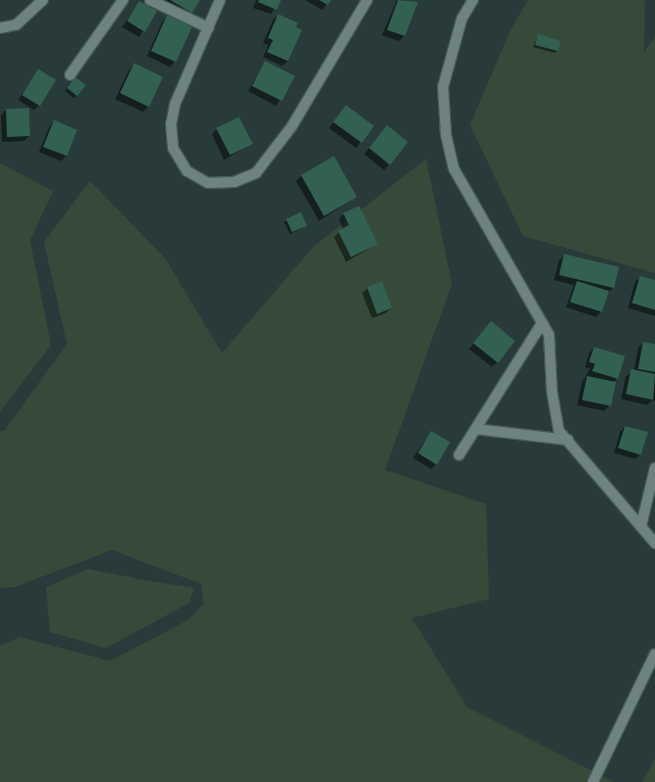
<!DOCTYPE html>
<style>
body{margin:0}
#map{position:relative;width:655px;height:782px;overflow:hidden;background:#283b3a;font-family:"Roboto Condensed",sans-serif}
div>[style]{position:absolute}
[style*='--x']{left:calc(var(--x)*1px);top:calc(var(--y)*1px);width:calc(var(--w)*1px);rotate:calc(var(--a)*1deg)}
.green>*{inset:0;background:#364a39}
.shadow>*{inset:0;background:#0007}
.building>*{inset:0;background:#326051}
.roads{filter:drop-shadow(1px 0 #475857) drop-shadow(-1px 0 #475857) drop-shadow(0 1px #475857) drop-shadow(0 -1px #475857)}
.street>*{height:10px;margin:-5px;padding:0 5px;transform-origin:5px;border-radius:5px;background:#6e8281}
span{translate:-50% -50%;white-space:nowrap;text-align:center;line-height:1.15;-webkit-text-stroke:4px #283b3a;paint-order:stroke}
</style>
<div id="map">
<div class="green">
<i style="clip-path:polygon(528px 0,645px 0,644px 52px,655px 36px,655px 273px,523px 236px,470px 125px,511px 29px)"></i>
<i style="clip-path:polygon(426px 159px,452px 284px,385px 470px,486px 504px,489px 599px,412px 618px,467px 707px,614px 782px,0 782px,0 646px,20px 637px,110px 661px,188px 620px,204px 604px,201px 584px,112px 550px,15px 587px,0 588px,0 431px,4px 431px,67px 344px,44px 242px,90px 181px,165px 258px,222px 353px,313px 247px)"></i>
<i style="clip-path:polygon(0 163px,53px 191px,30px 240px,51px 345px,0 412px)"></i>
<i style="clip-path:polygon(88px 569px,139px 579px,194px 588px,189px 603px,106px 648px,50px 632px,46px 587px)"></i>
<i style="clip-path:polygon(655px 759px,655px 782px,642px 782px)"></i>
</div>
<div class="shadow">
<i style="clip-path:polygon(157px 0,198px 0,186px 18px)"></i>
<i style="clip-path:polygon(256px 0,279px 0,271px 14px,253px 8px)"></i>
<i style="clip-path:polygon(305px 0,330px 0,322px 10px)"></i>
<i style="clip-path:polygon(397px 0,417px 3px,404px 36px,399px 41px,382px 35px)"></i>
<i style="clip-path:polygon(139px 2px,155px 12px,139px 37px,122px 27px)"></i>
<i style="clip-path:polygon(278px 15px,288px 61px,282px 66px,263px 57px,268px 45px,263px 43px,273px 20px)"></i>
<i style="clip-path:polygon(167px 16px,175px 61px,170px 67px,147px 56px,162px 22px)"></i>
<i style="clip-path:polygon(538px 35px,560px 41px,557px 51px,555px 53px,533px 47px)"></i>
<i style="clip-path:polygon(266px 62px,294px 77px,276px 106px,248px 91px)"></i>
<i style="clip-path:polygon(134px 64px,162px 77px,148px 107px,143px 112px,115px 99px,129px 70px)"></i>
<i style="clip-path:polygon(38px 71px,39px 105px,34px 110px,18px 100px)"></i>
<i style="clip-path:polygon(72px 81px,77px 96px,74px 98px,65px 91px)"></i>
<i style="clip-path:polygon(346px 106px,373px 126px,356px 148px,329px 128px)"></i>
<i style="clip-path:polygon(6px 110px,29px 136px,24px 141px,2px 142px,1px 115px)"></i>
<i style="clip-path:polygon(54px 121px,76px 130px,66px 156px,61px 161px,39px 152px,49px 127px)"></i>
<i style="clip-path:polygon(387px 127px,390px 164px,384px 170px,364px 154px)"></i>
<i style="clip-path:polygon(217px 129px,251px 144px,224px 160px,212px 134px)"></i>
<i style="clip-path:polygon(301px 176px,356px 197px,319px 221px,296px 181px)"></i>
<i style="clip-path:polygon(344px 214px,377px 244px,346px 262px,334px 237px,343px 229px,339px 219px)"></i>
<i style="clip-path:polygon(287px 220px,306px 226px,290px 234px,284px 222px)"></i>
<i style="clip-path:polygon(565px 255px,613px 288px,607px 293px,602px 311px,596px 317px,566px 307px,574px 285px,554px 280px,559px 260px)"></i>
<i style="clip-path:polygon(641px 277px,655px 281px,655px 316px,628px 308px,635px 282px)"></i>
<i style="clip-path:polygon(368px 288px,391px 308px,386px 313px,372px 318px,362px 293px)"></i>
<i style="clip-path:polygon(491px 322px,497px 362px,492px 367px,469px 349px)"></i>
<i style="clip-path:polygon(643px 343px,655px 345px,655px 401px,652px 400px,647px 405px,621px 399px,626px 376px,634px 371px,638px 348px)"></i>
<i style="clip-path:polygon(594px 348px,617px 378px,613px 383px,610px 405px,604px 411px,577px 405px,582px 382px,590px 369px,585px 367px,589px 353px)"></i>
<i style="clip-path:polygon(625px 427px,641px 454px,635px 459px,614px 453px,620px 432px)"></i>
<i style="clip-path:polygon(431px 432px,436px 464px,431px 469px,413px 458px)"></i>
</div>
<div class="building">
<i style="clip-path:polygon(170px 0,200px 0,192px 13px)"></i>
<i style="clip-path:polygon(259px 0,281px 0,277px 10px,258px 2px)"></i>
<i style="clip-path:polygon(319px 0,331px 0,328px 5px)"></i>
<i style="clip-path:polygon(398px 0,418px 2px,405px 36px,387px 30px)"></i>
<i style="clip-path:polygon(139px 1px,157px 11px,145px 32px,127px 21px)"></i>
<i style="clip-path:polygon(278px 14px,298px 23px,296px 27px,302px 30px,288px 61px,267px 52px,273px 40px,268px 38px)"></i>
<i style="clip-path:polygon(167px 15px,192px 27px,176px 62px,151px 51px)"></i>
<i style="clip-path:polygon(538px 34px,561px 41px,558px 51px,535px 45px)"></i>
<i style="clip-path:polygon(265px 61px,295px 76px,282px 101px,252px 86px)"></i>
<i style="clip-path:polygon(134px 63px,163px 77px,149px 107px,120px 93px)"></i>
<i style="clip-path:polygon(38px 69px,56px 80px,40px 106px,22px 95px)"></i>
<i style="clip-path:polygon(75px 77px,86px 85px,77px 96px,67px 88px)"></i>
<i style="clip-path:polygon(346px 105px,374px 126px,362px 143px,333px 122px)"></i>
<i style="clip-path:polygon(29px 108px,30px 136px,7px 137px,6px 109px)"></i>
<i style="clip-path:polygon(239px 117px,253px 144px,230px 155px,216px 128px)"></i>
<i style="clip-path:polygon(54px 120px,77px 130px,67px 156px,43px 147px)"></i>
<i style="clip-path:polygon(387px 125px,408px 142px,390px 165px,369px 148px)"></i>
<i style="clip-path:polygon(334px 156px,357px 197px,324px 216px,301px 175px)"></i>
<i style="clip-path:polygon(359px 206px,378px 244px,351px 257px,338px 231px,349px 225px,343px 213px)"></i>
<i style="clip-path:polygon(301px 212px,307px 226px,292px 232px,286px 219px)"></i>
<i style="clip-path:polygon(564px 254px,619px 267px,614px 288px,559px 275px)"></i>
<i style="clip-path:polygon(640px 276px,655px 280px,655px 310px,632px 303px)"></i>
<i style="clip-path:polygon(382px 281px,392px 308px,377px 314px,367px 287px)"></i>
<i style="clip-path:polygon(577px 281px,609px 291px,602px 312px,570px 302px)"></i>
<i style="clip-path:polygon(491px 321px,515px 341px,498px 363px,473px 343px)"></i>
<i style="clip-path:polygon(643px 342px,655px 344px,655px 372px,638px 369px)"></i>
<i style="clip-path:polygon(594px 347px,625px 356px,618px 379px,592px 371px,595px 364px,589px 362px)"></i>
<i style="clip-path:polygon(631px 369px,655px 374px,653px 400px,626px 394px)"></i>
<i style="clip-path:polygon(587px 376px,616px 382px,611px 406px,582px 400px)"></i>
<i style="clip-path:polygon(625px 426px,648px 432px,641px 455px,618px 448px)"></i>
<i style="clip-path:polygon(431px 431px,450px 442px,437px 465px,418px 453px)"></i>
</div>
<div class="roads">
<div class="street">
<i style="--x:150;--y:0;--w:65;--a:25.4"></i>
<i style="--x:220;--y:0;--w:113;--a:113.4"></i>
<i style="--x:175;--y:104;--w:20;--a:101"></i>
<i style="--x:171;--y:124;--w:24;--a:85"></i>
<i style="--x:173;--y:148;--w:27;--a:59"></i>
<i style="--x:187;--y:171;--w:24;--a:30"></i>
<i style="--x:208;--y:183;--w:26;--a:-2"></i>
<i style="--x:234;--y:182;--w:24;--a:-22"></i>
<i style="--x:256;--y:173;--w:59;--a:-52.5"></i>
<i style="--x:292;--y:126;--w:147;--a:-59.2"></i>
<i style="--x:473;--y:0;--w:21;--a:121"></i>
<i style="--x:462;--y:18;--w:72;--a:105.4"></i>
<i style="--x:443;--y:87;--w:48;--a:86.4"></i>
<i style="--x:446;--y:135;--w:35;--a:77"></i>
<i style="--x:454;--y:169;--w:191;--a:60.2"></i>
<i style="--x:549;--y:335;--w:57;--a:87"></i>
<i style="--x:552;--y:392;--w:40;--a:80"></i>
<i style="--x:559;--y:431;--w:148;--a:49.4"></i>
<i style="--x:0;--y:28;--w:16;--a:-11"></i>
<i style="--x:16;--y:25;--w:37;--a:-43"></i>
<i style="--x:70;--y:75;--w:92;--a:-54.8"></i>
<i style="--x:476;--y:429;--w:93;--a:6.8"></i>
<i style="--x:459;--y:455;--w:156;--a:-57.8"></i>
<i style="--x:641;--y:526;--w:60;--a:-76.4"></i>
<i style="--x:593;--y:782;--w:142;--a:-64.2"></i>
</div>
</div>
</div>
